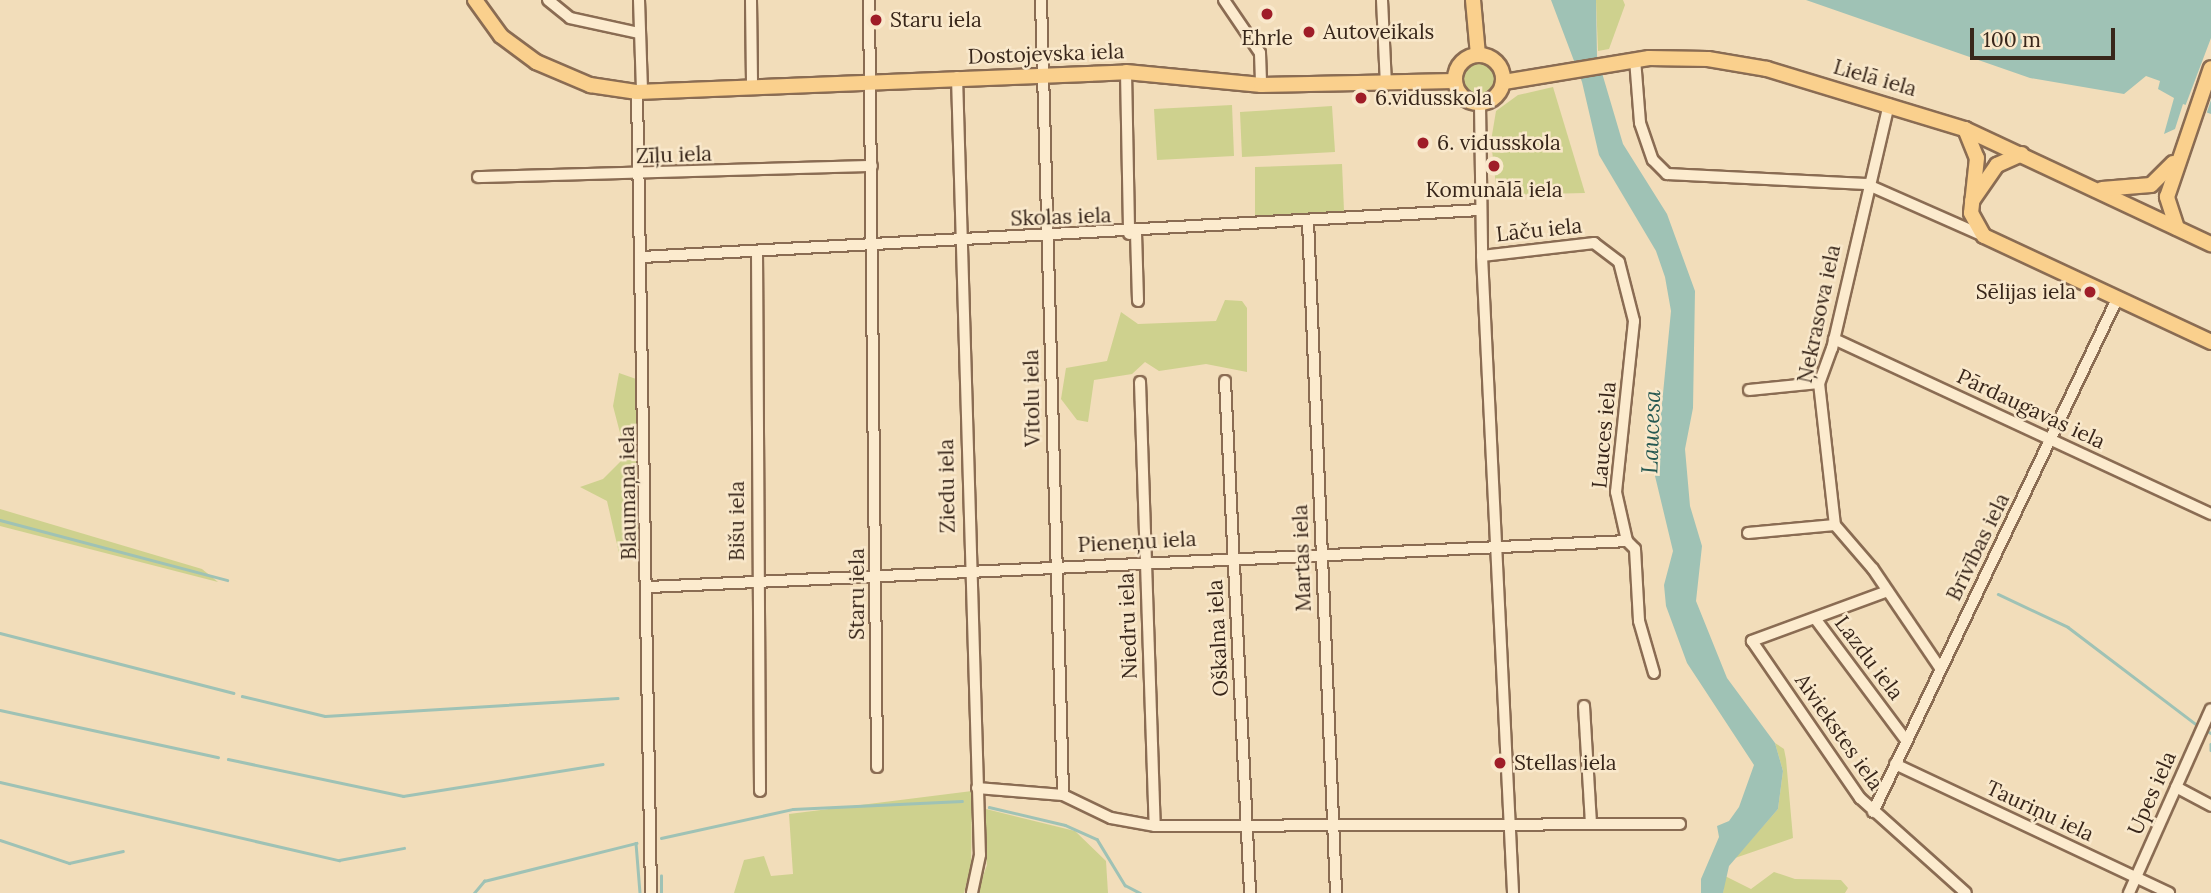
<!DOCTYPE html>
<meta charset="utf-8">
<style>
body{margin:0}
#map{position:relative;width:2211px;height:893px;overflow:hidden;background:#f2ddba;font-family:Lora,serif}
div>[style]{position:absolute}
[style*='--x']{left:calc(var(--x)*1px);top:calc(var(--y)*1px);width:calc(var(--w)*1px);rotate:calc(var(--a)*1deg)}
.green>*{inset:0;background:#ced18e}
.round{border-radius:50%}
.water>*{inset:0;background:#9fc2b5}
.pier>*{inset:0;background:#f2ddba}
.stream>*{height:2.5px;margin:-1.25px;padding:0 1.25px;transform-origin:1.25px;border-radius:1.25px;background:#9fc2b5}
.roads{filter:drop-shadow(2px 0 #8a6c53) drop-shadow(-2px 0 #8a6c53) drop-shadow(0 2px #8a6c53) drop-shadow(0 -2px #8a6c53)}
.minor>*{height:10px;margin:-5px;padding:0 5px;transform-origin:5px;border-radius:5px;background:#fcebce}
.major>*{height:14px;margin:-7px;padding:0 7px;transform-origin:7px;border-radius:7px;background:#fad08d}
.major>.ring{margin:-7px;padding:0;box-sizing:content-box;background:none;border:14px solid #fad08d;border-radius:50%}
.dots>*{width:19px;height:19px;translate:-50% -50%;box-sizing:border-box;border:4px solid #f9e8cb;border-radius:50%}
span{translate:-50% -50%;white-space:nowrap;text-align:center;line-height:1.15;-webkit-text-stroke:5px #f9e8cb;paint-order:stroke}
.poi-label{font-size:21px;color:#38261a}
.left{translate:0 -50%;text-align:left}
.right{translate:-100% -50%;text-align:right}
.street-label{font-size:21px;color:#38261a}
.water-label{font-size:23px;color:#275952;font-style:italic}
.scale{position:absolute;left:1970px;top:28px;width:145px;height:32px;box-sizing:border-box;border:4px solid #38261a;border-top:0;padding-left:9px;font-size:21px;line-height:24px;white-space:nowrap;color:#38261a;-webkit-text-stroke:5px #f9e8cb;paint-order:stroke}
</style>
<div id="map">
<div class="green">
<i style="clip-path:polygon(1596px 0,1623px 0,1625px 5px,1609px 49px,1598px 51px)"></i>
<i class="round" style="left:1463px;top:63px;width:34px;height:34px"></i>
<i style="clip-path:polygon(1553px 87px,1585px 193px,1497px 195px,1491px 141px,1496px 111px,1518px 95px)"></i>
<i style="clip-path:polygon(1232px 105px,1234px 156px,1157px 160px,1154px 109px)"></i>
<i style="clip-path:polygon(1332px 106px,1335px 152px,1242px 157px,1240px 112px)"></i>
<i style="clip-path:polygon(1342px 164px,1344px 211px,1255px 221px,1255px 167px)"></i>
<i style="clip-path:polygon(1225px 300px,1242px 301px,1247px 308px,1247px 372px,1206px 364px,1159px 371px,1145px 362px,1132px 374px,1094px 380px,1088px 422px,1077px 420px,1061px 399px,1066px 368px,1107px 361px,1121px 312px,1138px 324px,1216px 321px)"></i>
<i style="clip-path:polygon(619px 373px,639px 380px,644px 560px,619px 553px,607px 501px,580px 487px,603px 479px,626px 456px,613px 406px)"></i>
<i style="clip-path:polygon(0 509px,202px 569px,218px 582px,0 526px)"></i>
<i style="clip-path:polygon(1775px 743px,1784px 749px,1786px 759px,1793px 838px,1735px 858px,1778px 809px,1783px 771px)"></i>
<i style="clip-path:polygon(972px 791px,971px 866px,964px 893px,734px 893px,744px 860px,764px 856px,771px 876px,793px 874px,789px 814px)"></i>
<i style="clip-path:polygon(986px 809px,1075px 831px,1106px 861px,1108px 893px,977px 893px,987px 865px,981px 813px)"></i>
<i style="clip-path:polygon(1774px 872px,1795px 879px,1841px 880px,1848px 888px,1845px 893px,1723px 893px,1725px 876px,1751px 889px)"></i>
</div>
<div class="water">
<i style="clip-path:polygon(1551px 0,1596px 0,1597px 56px,1623px 144px,1667px 214px,1695px 291px,1693px 408px,1685px 449px,1690px 506px,1702px 546px,1696px 601px,1727px 678px,1775px 743px,1783px 771px,1778px 809px,1729px 866px,1723px 893px,1701px 893px,1701px 879px,1719px 837px,1717px 826px,1729px 821px,1739px 807px,1754px 765px,1687px 663px,1666px 606px,1664px 585px,1673px 551px,1655px 476px,1671px 311px,1665px 277px,1656px 251px,1599px 155px,1582px 82px)"></i>
<i style="clip-path:polygon(1806px 0,2211px 0,2211px 114px,2183px 104px,2175px 129px,2164px 134px,2174px 98px,2158px 89px,2160px 81px,2146px 76px,2124px 94px,2030px 78px)"></i>
</div>
<div class="pier">
<i style="clip-path:polygon(2211px 38px,2211px 100px,2206px 115px,2185px 109px,2175px 133px)"></i>
</div>
<div class="stream">
<i style="--x:0;--y:520;--w:235;--a:14.8"></i>
<i style="--x:1998;--y:594;--w:77;--a:25.2"></i>
<i style="--x:2068;--y:627;--w:161;--a:37.2"></i>
<i style="--x:0;--y:633;--w:241;--a:14.4"></i>
<i style="--x:242;--y:696;--w:85;--a:13.5"></i>
<i style="--x:325;--y:716;--w:293;--a:-3.5"></i>
<i style="--x:0;--y:710;--w:223;--a:12.2"></i>
<i style="--x:2209;--y:732;--w:2;--a:27"></i>
<i style="--x:2211;--y:744;--w:6;--a:90"></i>
<i style="--x:228;--y:759;--w:179;--a:11.9"></i>
<i style="--x:403;--y:796;--w:202;--a:-9.1"></i>
<i style="--x:0;--y:782;--w:348;--a:13"></i>
<i style="--x:339;--y:860;--w:66;--a:-10.5"></i>
<i style="--x:989;--y:807;--w:78;--a:13.3"></i>
<i style="--x:1065;--y:825;--w:35;--a:24"></i>
<i style="--x:1097;--y:839;--w:54;--a:58.7"></i>
<i style="--x:1125;--y:885;--w:17;--a:28"></i>
<i style="--x:661;--y:838;--w:135;--a:-12.4"></i>
<i style="--x:793;--y:809;--w:169;--a:-2.7"></i>
<i style="--x:0;--y:840;--w:73;--a:18.4"></i>
<i style="--x:69;--y:863;--w:55;--a:-12.5"></i>
<i style="--x:474;--y:893;--w:16;--a:-50"></i>
<i style="--x:484;--y:881;--w:157;--a:-14"></i>
<i style="--x:636;--y:843;--w:50;--a:85.4"></i>
<i style="--x:661;--y:893;--w:17;--a:-90"></i>
</div>
<div class="roads">
<div class="minor">
<i style="--x:548;--y:0;--w:28;--a:39"></i>
<i style="--x:570;--y:18;--w:71;--a:12.3"></i>
<i style="--x:639;--y:0;--w:91;--a:88.1"></i>
<i style="--x:751;--y:0;--w:87;--a:89.3"></i>
<i style="--x:869;--y:0;--w:767;--a:89.4"></i>
<i style="--x:1041;--y:0;--w:795;--a:88.41"></i>
<i style="--x:1224;--y:0;--w:64;--a:55.8"></i>
<i style="--x:1260;--y:53;--w:32;--a:88"></i>
<i style="--x:1382;--y:0;--w:84;--a:87.3"></i>
<i style="--x:1635;--y:59;--w:64;--a:85.5"></i>
<i style="--x:1640;--y:123;--w:39;--a:71"></i>
<i style="--x:1653;--y:160;--w:20;--a:45"></i>
<i style="--x:1667;--y:174;--w:199;--a:2.9"></i>
<i style="--x:1866;--y:184;--w:129;--a:23.8"></i>
<i style="--x:1126;--y:72;--w:162;--a:88.9"></i>
<i style="--x:957;--y:77;--w:778;--a:88.31"></i>
<i style="--x:980;--y:855;--w:39;--a:102"></i>
<i style="--x:637;--y:92;--w:801;--a:89"></i>
<i style="--x:1480;--y:104;--w:152;--a:89.2"></i>
<i style="--x:1482;--y:256;--w:638;--a:87.21"></i>
<i style="--x:1889;--y:104;--w:251;--a:103.1"></i>
<i style="--x:1832;--y:348;--w:37;--a:110"></i>
<i style="--x:1819;--y:383;--w:143;--a:83.6"></i>
<i style="--x:1835;--y:525;--w:58;--a:49.2"></i>
<i style="--x:1873;--y:569;--w:120;--a:55.9"></i>
<i style="--x:478;--y:177;--w:394;--a:-1.6"></i>
<i style="--x:1308;--y:221;--w:673;--a:87.61"></i>
<i style="--x:1136;--y:233;--w:68;--a:88.3"></i>
<i style="--x:757;--y:251;--w:540;--a:89.68"></i>
<i style="--x:1482;--y:256;--w:113;--a:-6.6"></i>
<i style="--x:1594;--y:243;--w:31;--a:37"></i>
<i style="--x:1619;--y:262;--w:61;--a:75.7"></i>
<i style="--x:1634;--y:321;--w:172;--a:96"></i>
<i style="--x:1616;--y:492;--w:50;--a:77.3"></i>
<i style="--x:1627;--y:541;--w:11;--a:45"></i>
<i style="--x:1635;--y:549;--w:72;--a:86.8"></i>
<i style="--x:1639;--y:621;--w:54;--a:73.9"></i>
<i style="--x:642;--y:257;--w:839;--a:-3.21"></i>
<i style="--x:1834;--y:339;--w:416;--a:24.9"></i>
<i style="--x:1225;--y:381;--w:513;--a:87.2"></i>
<i style="--x:1140;--y:382;--w:444;--a:88.1"></i>
<i style="--x:1749;--y:390;--w:70;--a:-5.7"></i>
<i style="--x:1748;--y:533;--w:87;--a:-5.3"></i>
<i style="--x:649;--y:587;--w:979;--a:-2.69"></i>
<i style="--x:1885;--y:592;--w:142;--a:159.8"></i>
<i style="--x:1752;--y:641;--w:191;--a:55.5"></i>
<i style="--x:1860;--y:798;--w:142;--a:41.9"></i>
<i style="--x:1817;--y:621;--w:147;--a:53.3"></i>
<i style="--x:1584;--y:706;--w:117;--a:86.6"></i>
<i style="--x:1895;--y:764;--w:303;--a:25.2"></i>
<i style="--x:2176;--y:787;--w:40;--a:28"></i>
<i style="--x:977;--y:788;--w:86;--a:4.7"></i>
<i style="--x:1063;--y:795;--w:53;--a:25.6"></i>
<i style="--x:1111;--y:818;--w:45;--a:10.3"></i>
<i style="--x:1155;--y:826;--w:525;--a:-0.22"></i>
<i style="--x:1873;--y:812;--w:568;--a:-64.56"></i>
<i style="--x:2129;--y:893;--w:201;--a:-66"></i>
</div>
<div class="major">
<i style="--x:475;--y:0;--w:44;--a:54.2"></i>
<i style="--x:501;--y:36;--w:44;--a:36.6"></i>
<i style="--x:536;--y:62;--w:59;--a:23.1"></i>
<i style="--x:590;--y:85;--w:48;--a:8.5"></i>
<i style="--x:637;--y:92;--w:489;--a:-2.3"></i>
<i style="--x:1126;--y:72;--w:136;--a:5.5"></i>
<i style="--x:1261;--y:85;--w:194;--a:-1.2"></i>
<i style="--x:1473;--y:0;--w:55;--a:84.8"></i>
<i class="ring" style="left:1455px;top:55px;width:34px;height:34px"></i>
<i style="--x:1504;--y:82;--w:147;--a:-9.4"></i>
<i style="--x:1649;--y:58;--w:59;--a:1"></i>
<i style="--x:1708;--y:59;--w:60;--a:9.6"></i>
<i style="--x:1767;--y:69;--w:207;--a:16.9"></i>
<i style="--x:1965;--y:129;--w:272;--a:25.1"></i>
<i style="--x:1965;--y:129;--w:31;--a:68"></i>
<i style="--x:1977;--y:158;--w:55;--a:96.2"></i>
<i style="--x:1971;--y:213;--w:26;--a:61"></i>
<i style="--x:1984;--y:236;--w:251;--a:25"></i>
<i style="--x:2102;--y:189;--w:49;--a:-4.7"></i>
<i style="--x:2151;--y:185;--w:31;--a:-45"></i>
<i style="--x:1972;--y:201;--w:44;--a:-55.2"></i>
<i style="--x:1997;--y:165;--w:27;--a:-24"></i>
<i style="--x:2177;--y:228;--w:33;--a:-108"></i>
<i style="--x:2167;--y:197;--w:136;--a:-71.2"></i>
</div>
</div>
<div class="dots">
<i style="left:1267px;top:14px;background:#9f1d28"></i>
<i style="left:876px;top:20px;background:#9f1d28"></i>
<i style="left:1309px;top:32px;background:#9f1d28"></i>
<i style="left:1361px;top:98px;background:#9f1d28"></i>
<i style="left:1423px;top:143px;background:#9f1d28"></i>
<i style="left:1494px;top:166px;background:#9f1d28"></i>
<i style="left:2090px;top:292px;background:#9f1d28"></i>
<i style="left:1500px;top:763px;background:#9f1d28"></i>
</div>
<div class="poi-label">
<span class="left" style="left:890px;top:20px">Staru iela</span>
<span class="left" style="left:1323px;top:32px">Autoveikals</span>
<span style="left:1267px;top:38px">Ehrle</span>
<span class="left" style="left:1375px;top:98px">6.vidusskola</span>
<span class="left" style="left:1437px;top:143px">6. vidusskola</span>
<span style="left:1494px;top:190px">Komunālā iela</span>
<span class="right" style="left:2076px;top:292px">Sēlijas iela</span>
<span class="left" style="left:1514px;top:763px">Stellas iela</span>
</div>
<div class="street-label">
<span style="left:1046px;top:54px;rotate:-2deg">Dostojevska iela</span>
<span style="left:1875px;top:78px;rotate:16deg">Lielā iela</span>
<span style="left:674px;top:155px;rotate:-2deg">Zīļu iela</span>
<span style="left:1061px;top:217px;rotate:-2deg">Skolas iela</span>
<span style="left:1539px;top:230px;rotate:-6deg">Lāču iela</span>
<span style="left:1819px;top:314px;rotate:-78deg">Ņekrasova iela</span>
<span style="left:1032px;top:398px;rotate:-91deg">Vītolu iela</span>
<span style="left:2031px;top:409px;rotate:25deg">Pārdaugavas iela</span>
<span style="left:1604px;top:435px;rotate:-85deg">Lauces iela</span>
<span style="left:947px;top:486px;rotate:-91deg">Ziedu iela</span>
<span style="left:628px;top:493px;rotate:-91deg">Blaumaņa iela</span>
<span style="left:737px;top:521px;rotate:-90deg">Bišu iela</span>
<span style="left:1137px;top:542px;rotate:-3deg">Pieneņu iela</span>
<span style="left:1978px;top:547px;rotate:-64deg">Brīvības iela</span>
<span style="left:1302px;top:558px;rotate:-92deg">Martas iela</span>
<span style="left:857px;top:594px;rotate:-90deg">Staru iela</span>
<span style="left:1128px;top:626px;rotate:-92deg">Niedru iela</span>
<span style="left:1218px;top:638px;rotate:-93deg">Oškalna iela</span>
<span style="left:1869px;top:658px;rotate:53deg">Lazdu iela</span>
<span style="left:1839px;top:732px;rotate:55deg">Aiviekstes iela</span>
<span style="left:2152px;top:793px;rotate:-66deg">Upes iela</span>
<span style="left:2040px;top:811px;rotate:25deg">Tauriņu iela</span>
</div>
<div class="water-label">
<span style="left:1651px;top:432px;rotate:-88deg">Laucesa</span>
</div>
<div class="scale">100 m</div>
</div>
